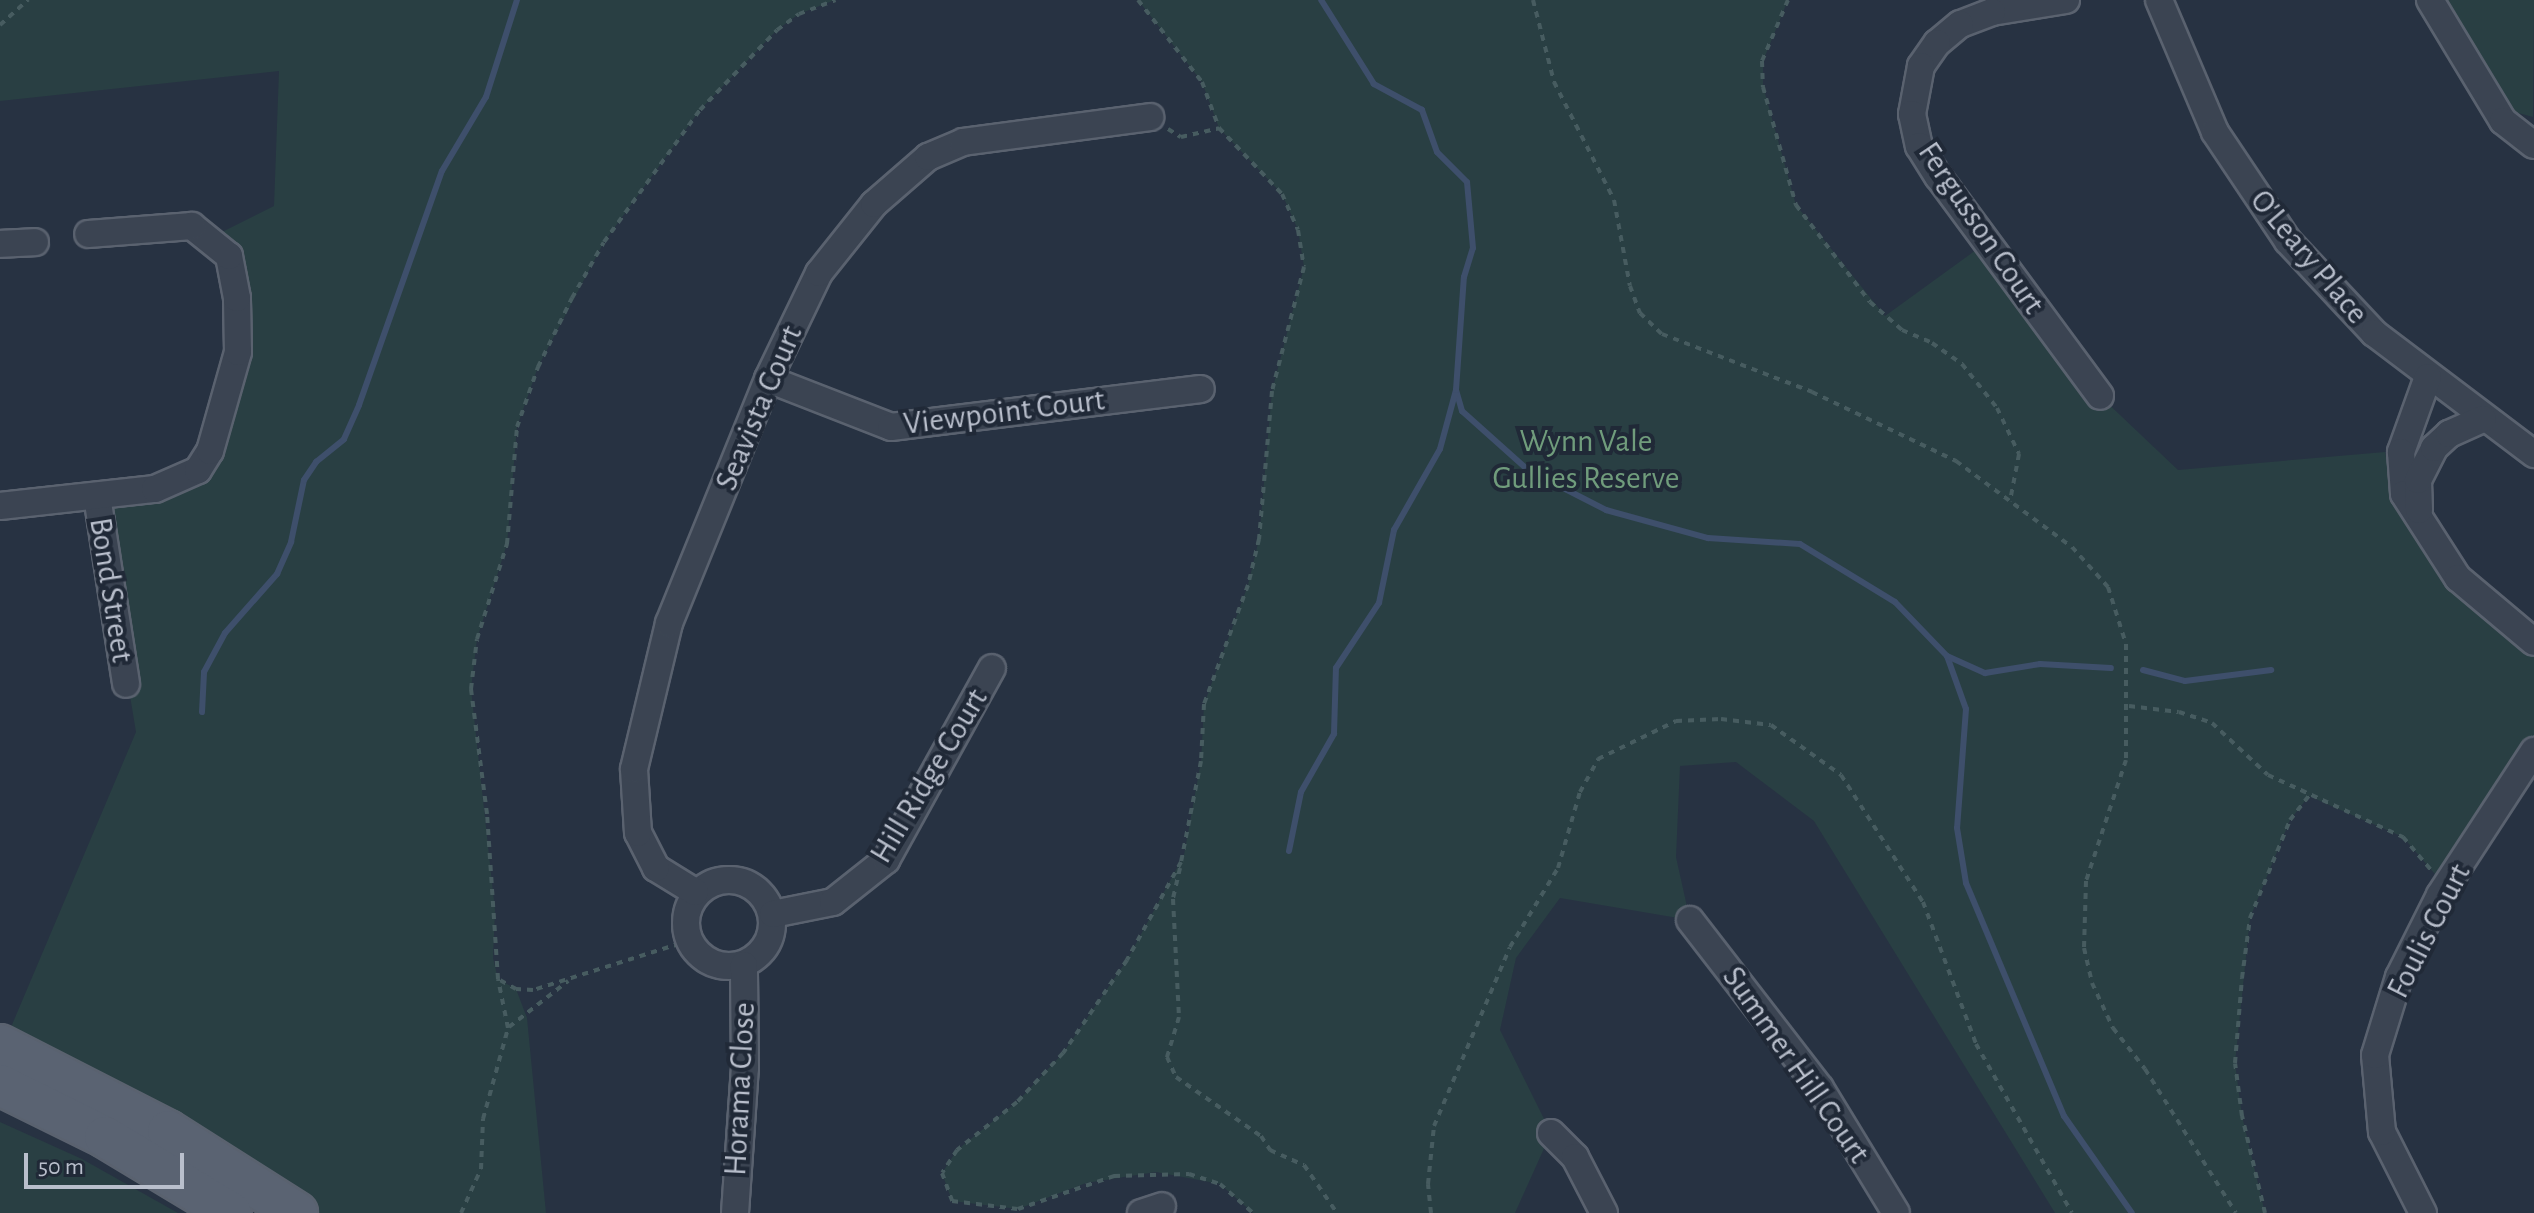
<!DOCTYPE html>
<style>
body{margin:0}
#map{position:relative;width:2534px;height:1213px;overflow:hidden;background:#273242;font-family:"Alegreya Sans",sans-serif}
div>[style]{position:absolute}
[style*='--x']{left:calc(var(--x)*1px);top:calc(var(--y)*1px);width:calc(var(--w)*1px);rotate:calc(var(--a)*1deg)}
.green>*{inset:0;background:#293f43}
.stream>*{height:6px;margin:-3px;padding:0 3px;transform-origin:3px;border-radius:3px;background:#3e4f6b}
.path>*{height:4px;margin-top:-2px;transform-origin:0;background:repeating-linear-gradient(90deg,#475c60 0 6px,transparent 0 12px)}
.roads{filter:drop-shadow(2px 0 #5a626f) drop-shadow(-2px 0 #5a626f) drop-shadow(0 2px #5a626f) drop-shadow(0 -2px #5a626f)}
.minor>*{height:26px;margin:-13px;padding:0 13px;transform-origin:13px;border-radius:13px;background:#3b4452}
.minor>.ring{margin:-13px;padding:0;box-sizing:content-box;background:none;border:26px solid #3b4452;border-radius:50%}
.primary>*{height:40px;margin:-20px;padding:0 20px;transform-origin:20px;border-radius:20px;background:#5a6372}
span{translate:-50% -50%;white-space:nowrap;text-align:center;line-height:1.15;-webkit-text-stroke:8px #202937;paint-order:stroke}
.street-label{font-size:32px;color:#b9bfcc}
.park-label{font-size:32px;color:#709c7c}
.scale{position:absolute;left:24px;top:1153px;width:160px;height:36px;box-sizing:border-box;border:4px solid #b9bfcc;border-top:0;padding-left:10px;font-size:24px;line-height:28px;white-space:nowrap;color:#b9bfcc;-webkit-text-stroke:6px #202937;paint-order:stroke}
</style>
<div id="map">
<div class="green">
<i style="clip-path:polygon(0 0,835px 0,799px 14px,777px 30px,700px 110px,604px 242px,538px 367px,517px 427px,507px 544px,477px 639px,471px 689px,495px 910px,493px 958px,498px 979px,516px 989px,527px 1018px,546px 1213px,297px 1213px,3px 1046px,136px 732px,97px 496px,198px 470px,238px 352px,212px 237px,274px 206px,279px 71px,0 101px)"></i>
<i style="clip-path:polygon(1138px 0,1788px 0,1763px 61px,1763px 86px,1796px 205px,1885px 316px,1987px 242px,2100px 396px,2178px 470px,2385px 452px,2394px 500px,2534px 642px,2534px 751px,2446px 887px,2403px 837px,2329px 805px,2309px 796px,2290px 820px,2250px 918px,2235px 1063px,2242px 1116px,2265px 1213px,2055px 1213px,1814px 821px,1736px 762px,1680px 766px,1676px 857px,1690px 920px,1560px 898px,1516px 958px,1500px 1030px,1551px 1133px,1515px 1213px,1253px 1213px,1220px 1184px,1156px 1172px,1086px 1183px,1018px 1209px,952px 1201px,942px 1173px,957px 1150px,1017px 1102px,1063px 1053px,1127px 960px,1184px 855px,1201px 761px,1204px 704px,1248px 585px,1259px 539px,1272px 391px,1304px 267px,1298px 230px,1282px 194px,1219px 128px,1202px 82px)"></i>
<i style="clip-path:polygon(2448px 0,2534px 0,2533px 117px,2511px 111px)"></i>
<i style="clip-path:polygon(0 1122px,82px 1159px,178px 1213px,0 1213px)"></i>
</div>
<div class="stream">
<i style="--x:1456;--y:390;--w:22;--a:74"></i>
<i style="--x:1462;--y:411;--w:89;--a:41.8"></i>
<i style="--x:1528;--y:470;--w:88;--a:27.1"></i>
<i style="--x:1606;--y:510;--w:106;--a:15.4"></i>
<i style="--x:1708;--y:538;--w:92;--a:3.7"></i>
<i style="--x:1800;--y:544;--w:111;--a:31.4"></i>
<i style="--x:1895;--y:602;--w:75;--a:46.1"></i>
<i style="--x:1947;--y:656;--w:56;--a:70.3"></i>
<i style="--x:1966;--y:709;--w:119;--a:94.3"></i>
<i style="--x:1957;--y:828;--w:56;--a:80.7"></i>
<i style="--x:1966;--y:883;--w:253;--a:67.2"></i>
<i style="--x:2064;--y:1116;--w:118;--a:55"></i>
<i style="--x:1947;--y:656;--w:42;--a:24.1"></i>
<i style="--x:1985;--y:673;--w:56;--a:-9.3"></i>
<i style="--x:2040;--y:664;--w:71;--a:3.2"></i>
<i style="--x:2143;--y:670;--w:43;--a:14.7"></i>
<i style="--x:2185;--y:681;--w:87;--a:-7.3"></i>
<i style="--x:202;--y:712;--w:40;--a:-87.1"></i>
<i style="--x:204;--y:672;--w:44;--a:-61.7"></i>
<i style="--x:225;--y:633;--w:79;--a:-48.6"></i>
<i style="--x:277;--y:574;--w:35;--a:-66"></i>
<i style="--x:291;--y:542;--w:63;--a:-78.2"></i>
<i style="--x:304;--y:480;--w:22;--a:-56"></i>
<i style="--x:316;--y:462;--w:36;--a:-39"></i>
<i style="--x:344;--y:439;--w:37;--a:-66"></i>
<i style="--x:359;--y:405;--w:248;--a:-70.5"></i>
<i style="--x:442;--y:171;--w:86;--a:-59.3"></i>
<i style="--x:486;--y:97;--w:102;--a:-72.3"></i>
<i style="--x:1289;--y:851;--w:60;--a:-78.5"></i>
<i style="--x:1301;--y:792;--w:67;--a:-60.4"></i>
<i style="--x:1334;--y:734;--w:66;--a:-88.3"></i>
<i style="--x:1336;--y:668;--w:78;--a:-56.5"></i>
<i style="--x:1379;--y:603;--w:75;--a:-78.4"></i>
<i style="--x:1394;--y:530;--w:93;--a:-60.4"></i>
<i style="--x:1440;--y:449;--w:61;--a:-74.8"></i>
<i style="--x:1456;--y:390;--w:113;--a:-86"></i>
<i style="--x:1464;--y:277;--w:30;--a:-73"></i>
<i style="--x:1473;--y:248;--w:66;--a:-95.2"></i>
<i style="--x:1467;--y:182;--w:42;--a:-135"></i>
<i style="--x:1437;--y:152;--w:45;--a:-109.7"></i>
<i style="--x:1422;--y:110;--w:55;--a:-151.6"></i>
<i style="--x:1374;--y:84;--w:99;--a:-122.2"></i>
</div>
<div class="path">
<i style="--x:1138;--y:0;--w:104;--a:52"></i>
<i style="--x:1202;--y:82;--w:49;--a:69.7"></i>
<i style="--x:1219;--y:128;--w:91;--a:46.3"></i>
<i style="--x:1282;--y:194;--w:39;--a:66"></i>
<i style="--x:1298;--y:230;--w:37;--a:81"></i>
<i style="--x:1304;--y:267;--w:128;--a:104.5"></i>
<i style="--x:1272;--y:391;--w:149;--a:95"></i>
<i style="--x:1259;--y:539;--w:47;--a:103.4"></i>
<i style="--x:1248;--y:585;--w:127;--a:110.3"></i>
<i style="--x:1204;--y:704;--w:57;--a:93"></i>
<i style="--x:1201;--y:761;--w:103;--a:101.2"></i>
<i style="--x:1181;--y:862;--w:112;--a:118.9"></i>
<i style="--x:1127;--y:960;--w:113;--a:124.5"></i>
<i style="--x:1063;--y:1053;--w:67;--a:133.2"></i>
<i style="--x:1017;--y:1102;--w:77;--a:141.3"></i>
<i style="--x:957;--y:1150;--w:27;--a:123"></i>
<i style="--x:942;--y:1173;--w:30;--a:70"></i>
<i style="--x:952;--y:1201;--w:66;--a:6.9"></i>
<i style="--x:1018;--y:1209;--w:102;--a:-19"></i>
<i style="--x:1114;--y:1176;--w:75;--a:-1.5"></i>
<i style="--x:1189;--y:1174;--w:33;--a:18"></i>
<i style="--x:1220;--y:1184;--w:44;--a:41.3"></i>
<i style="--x:1533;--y:0;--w:85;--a:75.6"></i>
<i style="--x:1554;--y:82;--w:132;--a:63"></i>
<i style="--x:1614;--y:200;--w:87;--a:79.5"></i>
<i style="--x:1630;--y:286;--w:29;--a:70"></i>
<i style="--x:1640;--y:313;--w:30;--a:44"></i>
<i style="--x:1662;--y:334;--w:161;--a:21.1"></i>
<i style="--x:1812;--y:392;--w:160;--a:25.6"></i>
<i style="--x:1956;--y:461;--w:144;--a:36.6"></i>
<i style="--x:2072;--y:547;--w:54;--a:48"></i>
<i style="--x:2108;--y:587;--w:60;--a:72.5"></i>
<i style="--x:2126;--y:644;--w:116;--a:90"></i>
<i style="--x:2126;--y:760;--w:127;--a:108.3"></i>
<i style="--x:2086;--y:881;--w:67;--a:91.7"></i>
<i style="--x:2084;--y:948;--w:36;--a:77"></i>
<i style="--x:2092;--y:983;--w:50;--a:65"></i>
<i style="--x:2113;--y:1028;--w:52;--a:52"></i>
<i style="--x:2145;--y:1069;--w:170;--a:57.7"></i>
<i style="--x:1788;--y:0;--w:66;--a:113.1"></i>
<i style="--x:1762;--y:61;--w:26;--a:88"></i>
<i style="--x:1763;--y:87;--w:123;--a:74.4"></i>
<i style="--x:1796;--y:205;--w:122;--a:52.7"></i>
<i style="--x:1870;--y:302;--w:43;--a:41.2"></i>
<i style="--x:1902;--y:330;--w:33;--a:23"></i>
<i style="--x:1932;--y:343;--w:37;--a:35"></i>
<i style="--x:1962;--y:364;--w:56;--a:51.5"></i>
<i style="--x:1997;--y:408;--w:51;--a:64.4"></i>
<i style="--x:2019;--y:454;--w:48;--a:100.8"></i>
<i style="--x:0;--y:25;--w:38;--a:-42"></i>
<i style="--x:1168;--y:129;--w:15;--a:32"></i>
<i style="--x:1181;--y:137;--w:39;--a:-13"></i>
<i style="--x:2129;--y:706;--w:50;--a:6.8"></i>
<i style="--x:2179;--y:712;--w:35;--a:18"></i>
<i style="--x:2212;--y:723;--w:76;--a:42.9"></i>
<i style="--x:2268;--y:775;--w:149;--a:24.7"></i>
<i style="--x:2403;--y:837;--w:43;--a:49.7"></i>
<i style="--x:1180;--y:868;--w:32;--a:103"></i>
<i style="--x:1173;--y:899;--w:118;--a:87.1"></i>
<i style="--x:1179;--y:1017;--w:42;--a:106.7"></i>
<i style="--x:1167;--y:1057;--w:22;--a:66"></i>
<i style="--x:1176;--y:1077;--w:103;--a:34.8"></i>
<i style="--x:1261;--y:1136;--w:17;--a:57"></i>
<i style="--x:1270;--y:1150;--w:37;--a:24"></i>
<i style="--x:1304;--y:1165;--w:58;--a:55.5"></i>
<i style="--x:691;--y:940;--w:166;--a:162.4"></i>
<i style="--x:533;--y:990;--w:17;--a:-177"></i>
<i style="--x:516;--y:989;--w:21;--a:-151"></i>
<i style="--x:498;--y:979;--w:165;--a:-93.8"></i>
<i style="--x:487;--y:814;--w:126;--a:-97.3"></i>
<i style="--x:471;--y:689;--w:50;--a:-83.2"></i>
<i style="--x:477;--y:639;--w:100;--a:-72.5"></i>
<i style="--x:507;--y:544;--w:117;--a:-85.1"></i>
<i style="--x:517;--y:427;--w:64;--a:-70.7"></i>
<i style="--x:538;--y:367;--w:77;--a:-63.8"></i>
<i style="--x:572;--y:298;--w:64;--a:-60.3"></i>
<i style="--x:604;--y:242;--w:163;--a:-54"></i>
<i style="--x:700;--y:110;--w:111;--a:-46.1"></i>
<i style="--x:777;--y:30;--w:27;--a:-36"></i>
<i style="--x:799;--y:14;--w:39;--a:-21"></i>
<i style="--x:509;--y:1027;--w:75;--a:-37.9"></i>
<i style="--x:461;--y:1213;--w:48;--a:-65.6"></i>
<i style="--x:481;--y:1169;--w:50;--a:-87.7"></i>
<i style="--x:483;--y:1119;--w:94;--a:-74.6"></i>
<i style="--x:508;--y:1028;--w:50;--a:-101.5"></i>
<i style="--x:1431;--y:1213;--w:29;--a:-96"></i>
<i style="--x:1428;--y:1184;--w:58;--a:-84.1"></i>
<i style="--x:1434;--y:1126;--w:194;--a:-67"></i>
<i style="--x:1510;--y:947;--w:92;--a:-58.7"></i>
<i style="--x:1558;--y:868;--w:79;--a:-73.9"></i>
<i style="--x:1580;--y:792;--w:38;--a:-61"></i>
<i style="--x:1598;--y:759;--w:87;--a:-26"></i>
<i style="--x:1676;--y:721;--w:45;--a:-2.5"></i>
<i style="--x:1721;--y:719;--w:50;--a:6.8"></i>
<i style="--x:1771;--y:725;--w:86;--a:35.5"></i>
<i style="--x:1841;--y:775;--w:151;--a:57.2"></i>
<i style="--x:1923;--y:902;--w:152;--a:69.5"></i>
<i style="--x:1976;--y:1044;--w:194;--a:60.4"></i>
<i style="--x:2265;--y:1213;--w:100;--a:-103.3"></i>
<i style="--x:2242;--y:1116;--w:53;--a:-97.5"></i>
<i style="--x:2235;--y:1063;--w:85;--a:-85.3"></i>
<i style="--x:2242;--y:978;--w:61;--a:-82.4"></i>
<i style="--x:2250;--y:918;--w:106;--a:-67.8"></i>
<i style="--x:2290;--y:820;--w:31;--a:-52"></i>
</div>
<div class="roads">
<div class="minor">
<i style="--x:2066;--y:0;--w:75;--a:170.8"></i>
<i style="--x:1992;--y:12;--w:34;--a:159"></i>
<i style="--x:1960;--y:24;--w:30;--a:140"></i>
<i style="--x:1937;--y:43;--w:28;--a:125"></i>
<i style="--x:1921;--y:66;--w:49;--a:100.6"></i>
<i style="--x:1912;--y:114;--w:33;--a:78"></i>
<i style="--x:1919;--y:146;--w:36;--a:58"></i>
<i style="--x:1938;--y:176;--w:273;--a:53.6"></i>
<i style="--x:2159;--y:0;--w:143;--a:67"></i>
<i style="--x:2215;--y:132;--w:131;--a:56.2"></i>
<i style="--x:2288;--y:241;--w:126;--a:46.9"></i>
<i style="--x:2374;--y:333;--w:201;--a:37.1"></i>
<i style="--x:2430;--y:0;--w:141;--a:58.9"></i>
<i style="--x:2503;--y:121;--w:39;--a:38"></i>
<i style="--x:0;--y:244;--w:35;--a:-3"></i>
<i style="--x:2428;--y:377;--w:80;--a:109.8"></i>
<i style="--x:2401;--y:452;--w:42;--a:85.9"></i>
<i style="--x:2404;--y:494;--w:100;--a:57.3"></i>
<i style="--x:2458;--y:578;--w:99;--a:40.1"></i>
<i style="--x:768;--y:379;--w:132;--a:21.3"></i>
<i style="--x:891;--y:427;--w:312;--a:-7"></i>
<i style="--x:97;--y:496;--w:190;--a:81.2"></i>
<i style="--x:0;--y:506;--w:156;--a:-6.3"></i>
<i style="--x:155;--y:489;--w:47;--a:-23.8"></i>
<i style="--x:198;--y:470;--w:22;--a:-58"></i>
<i style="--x:210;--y:451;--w:103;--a:-74.2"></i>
<i style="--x:238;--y:352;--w:54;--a:-91.1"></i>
<i style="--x:237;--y:298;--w:43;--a:-100.8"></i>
<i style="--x:229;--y:256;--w:48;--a:-141"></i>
<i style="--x:192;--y:226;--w:104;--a:175.6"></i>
<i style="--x:2419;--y:510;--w:30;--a:-92"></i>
<i style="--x:2418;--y:480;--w:36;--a:-63"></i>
<i style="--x:2434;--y:448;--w:21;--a:-43"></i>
<i style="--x:2449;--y:434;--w:37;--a:-24"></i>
<i class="ring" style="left:686px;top:880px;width:60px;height:60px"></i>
<i style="--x:695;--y:892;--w:46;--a:-148.4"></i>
<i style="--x:656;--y:868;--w:39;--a:-117"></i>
<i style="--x:638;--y:833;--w:64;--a:-93.6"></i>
<i style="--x:634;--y:769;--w:150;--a:-76.5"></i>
<i style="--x:669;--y:623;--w:263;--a:-67.9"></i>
<i style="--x:768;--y:379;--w:118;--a:-64.3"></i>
<i style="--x:819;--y:273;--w:88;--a:-51.4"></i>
<i style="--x:874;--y:204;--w:72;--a:-41"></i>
<i style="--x:928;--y:157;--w:38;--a:-23"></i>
<i style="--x:963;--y:142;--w:189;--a:-7.6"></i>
<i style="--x:773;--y:914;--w:61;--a:-11.3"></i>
<i style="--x:833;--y:902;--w:68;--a:-38.4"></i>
<i style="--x:886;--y:860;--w:219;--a:-61.1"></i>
<i style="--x:1690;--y:920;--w:212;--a:52.3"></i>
<i style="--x:1820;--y:1088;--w:146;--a:58.7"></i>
<i style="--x:1551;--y:1133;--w:34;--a:45"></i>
<i style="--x:1575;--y:1157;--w:63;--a:62.6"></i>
<i style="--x:735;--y:1213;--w:145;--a:-86.1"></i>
<i style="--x:745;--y:1068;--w:103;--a:-90.6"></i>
<i style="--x:1141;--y:1213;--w:22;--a:-18"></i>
<i style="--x:2423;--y:1213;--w:91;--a:-116.8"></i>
<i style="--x:2382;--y:1132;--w:77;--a:-95.2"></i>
<i style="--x:2375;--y:1055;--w:82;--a:-72.9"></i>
<i style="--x:2399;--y:977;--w:92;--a:-63.4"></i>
<i style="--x:2440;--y:895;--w:172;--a:-56.9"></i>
</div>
<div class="primary">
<i style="--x:0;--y:1045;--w:189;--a:27.1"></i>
<i style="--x:168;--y:1131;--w:153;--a:32.4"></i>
<i style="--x:0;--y:1085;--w:117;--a:26.3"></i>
<i style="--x:105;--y:1137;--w:147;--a:31.1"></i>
</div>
</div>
<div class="street-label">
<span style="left:1981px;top:228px;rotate:56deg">Fergusson Court</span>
<span style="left:2309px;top:257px;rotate:50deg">O'Leary Place</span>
<span style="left:759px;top:408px;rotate:-67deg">Seavista Court</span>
<span style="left:1004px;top:412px;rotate:-7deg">Viewpoint Court</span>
<span style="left:111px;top:590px;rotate:81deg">Bond Street</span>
<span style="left:929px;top:776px;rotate:-59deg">Hill Ridge Court</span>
<span style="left:2429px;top:931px;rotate:-63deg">Foulis Court</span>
<span style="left:1796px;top:1065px;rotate:55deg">Summer Hill Court</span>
<span style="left:740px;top:1089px;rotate:-87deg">Horama Close</span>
</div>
<div class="park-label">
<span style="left:1586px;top:460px">Wynn Vale<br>Gullies Reserve</span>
</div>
<div class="scale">50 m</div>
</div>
